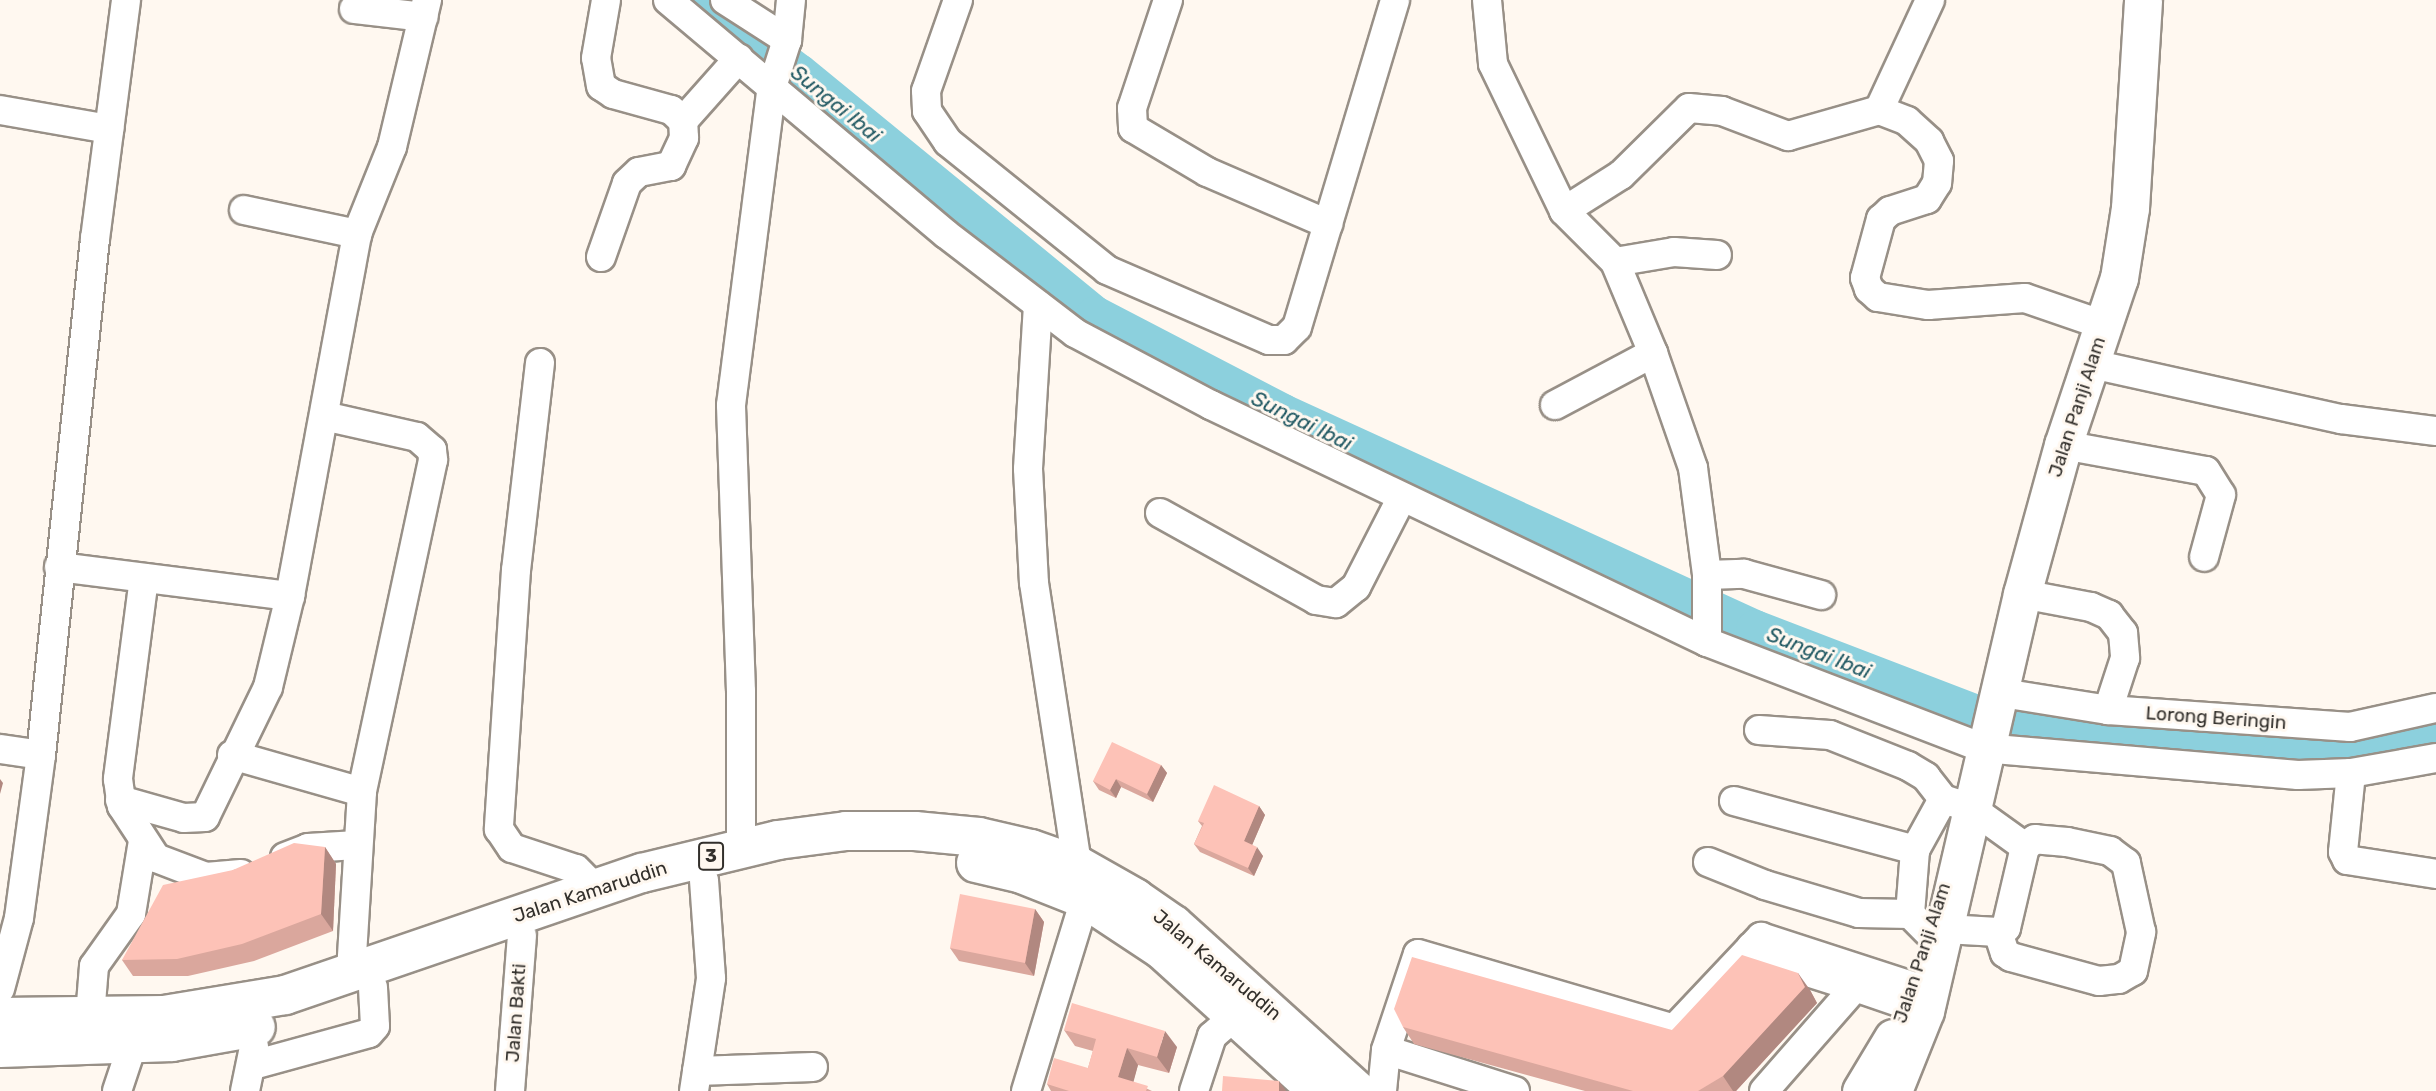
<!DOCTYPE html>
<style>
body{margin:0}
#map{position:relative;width:2436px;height:1091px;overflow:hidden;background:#fff8f0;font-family:Rubik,sans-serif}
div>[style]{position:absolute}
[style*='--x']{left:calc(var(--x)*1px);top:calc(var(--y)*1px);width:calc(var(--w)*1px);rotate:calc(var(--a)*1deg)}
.river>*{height:38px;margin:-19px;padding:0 19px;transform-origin:19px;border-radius:19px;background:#8cd0dd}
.roads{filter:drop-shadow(2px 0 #989087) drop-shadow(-2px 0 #989087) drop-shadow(0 2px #989087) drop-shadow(0 -2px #989087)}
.minor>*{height:28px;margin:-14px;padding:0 14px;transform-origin:14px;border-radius:14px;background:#fff}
.major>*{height:37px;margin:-18.5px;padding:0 18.5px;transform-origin:18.5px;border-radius:18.5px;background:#fff}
.highway>*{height:38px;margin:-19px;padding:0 19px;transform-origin:19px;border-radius:19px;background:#fff}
.wall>*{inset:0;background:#daa79d}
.shaded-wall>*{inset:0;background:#b18880}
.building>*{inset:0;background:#fdc2b7}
span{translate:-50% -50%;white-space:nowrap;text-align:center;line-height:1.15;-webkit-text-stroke:6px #fff8f0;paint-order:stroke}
.shield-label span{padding:2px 5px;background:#fff8f0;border:2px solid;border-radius:5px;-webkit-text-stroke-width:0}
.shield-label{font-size:18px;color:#322f2b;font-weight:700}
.street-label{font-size:19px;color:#322f2b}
.water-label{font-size:21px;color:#215963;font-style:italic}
</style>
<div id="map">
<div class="river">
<i style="--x:702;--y:0;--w:121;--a:37"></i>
<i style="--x:799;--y:73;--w:382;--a:39.3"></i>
<i style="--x:1095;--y:315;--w:212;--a:27.5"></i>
<i style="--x:1283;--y:413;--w:519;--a:24.59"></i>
<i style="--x:1755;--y:629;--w:238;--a:21"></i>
<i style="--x:2006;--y:722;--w:278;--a:6.4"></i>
<i style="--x:2282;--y:753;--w:78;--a:0"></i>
<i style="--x:2360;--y:753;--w:77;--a:-10.4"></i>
</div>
<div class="roads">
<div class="minor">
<i style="--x:668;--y:0;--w:363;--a:40.1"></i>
<i style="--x:946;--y:234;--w:163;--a:37.5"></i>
<i style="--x:1075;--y:333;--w:154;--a:27.9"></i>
<i style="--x:1211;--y:405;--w:550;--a:25.54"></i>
<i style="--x:1707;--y:642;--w:296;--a:21"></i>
<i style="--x:1983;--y:748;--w:316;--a:4.9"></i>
<i style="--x:2298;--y:775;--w:53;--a:-2.2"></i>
<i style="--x:2351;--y:773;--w:86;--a:-10"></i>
<i style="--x:725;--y:0;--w:74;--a:32.8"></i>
<i style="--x:958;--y:0;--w:96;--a:109.4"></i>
<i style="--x:926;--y:91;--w:20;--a:87"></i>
<i style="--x:927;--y:111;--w:37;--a:56"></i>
<i style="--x:948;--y:142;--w:204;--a:38.8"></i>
<i style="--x:1107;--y:270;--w:176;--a:23.4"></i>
<i style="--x:1269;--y:340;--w:15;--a:0"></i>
<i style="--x:1284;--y:340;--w:18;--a:-45"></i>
<i style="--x:1297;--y:327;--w:341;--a:-73.3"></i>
<i style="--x:1168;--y:0;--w:114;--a:108.4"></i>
<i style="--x:1132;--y:108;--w:20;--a:87"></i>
<i style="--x:1133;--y:128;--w:86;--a:30.7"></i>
<i style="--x:1207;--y:172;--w:132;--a:23.3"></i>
<i style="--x:1487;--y:0;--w:64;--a:84.6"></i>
<i style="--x:1493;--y:64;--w:163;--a:64.2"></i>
<i style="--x:1564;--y:211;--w:72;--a:45"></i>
<i style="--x:1615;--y:262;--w:99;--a:67.3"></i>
<i style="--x:1653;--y:353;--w:122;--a:70.8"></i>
<i style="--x:1693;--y:468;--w:108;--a:82.5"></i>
<i style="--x:1707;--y:575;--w:67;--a:90"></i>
<i style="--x:354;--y:9;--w:70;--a:6.5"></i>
<i style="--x:0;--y:110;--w:111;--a:9.9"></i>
<i style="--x:1879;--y:110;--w:30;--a:21"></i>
<i style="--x:1907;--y:121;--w:30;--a:42"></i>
<i style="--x:1929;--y:141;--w:22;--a:63"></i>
<i style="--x:1939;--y:161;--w:22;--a:95"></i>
<i style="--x:1937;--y:183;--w:19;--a:122"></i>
<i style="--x:1927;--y:199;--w:39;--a:162"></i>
<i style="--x:1890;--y:211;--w:12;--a:138"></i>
<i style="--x:1881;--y:219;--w:61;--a:105.2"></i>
<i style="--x:1865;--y:278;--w:12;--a:70"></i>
<i style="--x:1869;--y:289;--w:12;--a:42"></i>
<i style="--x:1878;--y:297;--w:51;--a:9.1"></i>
<i style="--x:1928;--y:305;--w:97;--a:-4.1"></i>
<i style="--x:2025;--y:298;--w:83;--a:18.9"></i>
<i style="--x:683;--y:121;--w:84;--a:-48.4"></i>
<i style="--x:244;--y:210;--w:116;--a:12"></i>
<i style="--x:1564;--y:211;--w:67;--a:-32.3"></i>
<i style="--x:1621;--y:175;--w:95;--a:-44.6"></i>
<i style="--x:1689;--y:108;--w:33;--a:5"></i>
<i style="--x:1722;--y:111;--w:71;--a:20.7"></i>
<i style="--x:1788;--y:136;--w:95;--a:-15.9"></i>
<i style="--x:1879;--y:110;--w:121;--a:-65.1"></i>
<i style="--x:601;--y:257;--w:78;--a:-70.6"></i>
<i style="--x:627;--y:183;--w:16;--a:-43"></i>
<i style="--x:639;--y:172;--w:33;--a:-11"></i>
<i style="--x:671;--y:166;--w:31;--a:-65"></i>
<i style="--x:684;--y:138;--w:17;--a:-93"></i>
<i style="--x:683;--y:121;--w:16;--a:-137"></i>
<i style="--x:671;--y:110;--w:60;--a:-164.6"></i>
<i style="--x:613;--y:94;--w:14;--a:-146"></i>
<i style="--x:601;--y:86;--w:28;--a:-100"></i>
<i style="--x:596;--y:58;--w:59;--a:-80.2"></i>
<i style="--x:1615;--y:262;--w:60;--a:-9.6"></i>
<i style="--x:1674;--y:252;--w:43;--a:4"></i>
<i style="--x:1038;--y:305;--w:164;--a:93.5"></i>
<i style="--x:1028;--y:469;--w:114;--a:87"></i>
<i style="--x:1034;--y:583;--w:285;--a:81.3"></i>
<i style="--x:540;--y:363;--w:208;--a:96.6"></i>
<i style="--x:516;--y:570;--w:260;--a:93.8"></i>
<i style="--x:499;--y:829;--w:23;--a:56"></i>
<i style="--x:512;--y:848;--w:67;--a:18.2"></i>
<i style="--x:576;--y:869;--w:27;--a:45"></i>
<i style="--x:2092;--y:364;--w:255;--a:12.5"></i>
<i style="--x:2341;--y:419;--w:96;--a:7.2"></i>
<i style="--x:1555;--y:405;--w:111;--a:-28"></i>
<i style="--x:324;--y:416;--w:95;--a:12.7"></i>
<i style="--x:417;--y:437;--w:20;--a:41"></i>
<i style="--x:432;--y:450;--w:10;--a:84"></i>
<i style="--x:433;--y:460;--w:340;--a:102.1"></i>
<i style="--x:2063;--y:445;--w:145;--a:10.3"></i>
<i style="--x:2206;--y:471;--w:28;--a:58"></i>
<i style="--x:2221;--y:495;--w:64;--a:105.3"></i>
<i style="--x:1160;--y:513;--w:179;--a:29.1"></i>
<i style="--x:1316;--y:600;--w:20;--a:9"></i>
<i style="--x:1336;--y:603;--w:26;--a:-39"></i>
<i style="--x:1356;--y:587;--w:101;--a:-62.9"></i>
<i style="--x:59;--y:567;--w:233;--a:7.2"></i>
<i style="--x:1707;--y:575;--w:37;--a:-2"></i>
<i style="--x:1744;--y:574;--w:80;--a:15.3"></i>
<i style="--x:144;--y:578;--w:203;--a:97.4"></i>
<i style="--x:118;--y:779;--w:27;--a:82"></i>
<i style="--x:122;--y:806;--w:62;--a:56.8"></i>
<i style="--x:156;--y:858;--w:53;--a:20.8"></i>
<i style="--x:206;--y:877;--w:35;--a:-5"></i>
<i style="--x:2022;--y:594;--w:70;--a:10.7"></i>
<i style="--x:2091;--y:607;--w:20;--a:24"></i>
<i style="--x:2109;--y:615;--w:23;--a:52"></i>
<i style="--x:2123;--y:633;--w:25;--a:85"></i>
<i style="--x:2125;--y:658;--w:55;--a:108.1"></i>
<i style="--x:1996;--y:692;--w:113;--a:9.1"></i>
<i style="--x:2108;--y:710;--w:243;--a:4"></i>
<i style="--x:2350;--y:727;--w:88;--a:-12.5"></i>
<i style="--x:1759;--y:730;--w:71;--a:4"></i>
<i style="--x:1830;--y:735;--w:84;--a:21.7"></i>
<i style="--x:1908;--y:766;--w:21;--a:31"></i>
<i style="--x:1926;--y:777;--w:28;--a:52"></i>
<i style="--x:1943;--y:799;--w:29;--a:18"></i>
<i style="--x:1971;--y:808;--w:67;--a:35.8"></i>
<i style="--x:2025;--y:847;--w:83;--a:103.2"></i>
<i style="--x:2006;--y:928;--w:9;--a:153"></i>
<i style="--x:1998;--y:932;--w:53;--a:-176.8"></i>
<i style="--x:0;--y:749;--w:41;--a:8.3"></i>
<i style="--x:232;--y:755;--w:135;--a:15.9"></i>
<i style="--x:362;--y:792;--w:180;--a:93.5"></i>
<i style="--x:2351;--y:773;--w:79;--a:95.8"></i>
<i style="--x:2343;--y:852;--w:9;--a:63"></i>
<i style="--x:2347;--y:860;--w:90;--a:8.9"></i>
<i style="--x:120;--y:800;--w:66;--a:15.7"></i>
<i style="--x:184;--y:818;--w:21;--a:-3"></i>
<i style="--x:205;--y:817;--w:144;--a:-64.1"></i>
<i style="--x:268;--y:687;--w:94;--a:-76.4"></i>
<i style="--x:290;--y:596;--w:368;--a:-79.5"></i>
<i style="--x:357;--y:234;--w:94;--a:-68.1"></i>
<i style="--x:392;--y:147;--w:151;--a:-76.6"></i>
<i style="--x:1734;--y:801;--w:188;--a:15.1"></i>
<i style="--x:741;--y:848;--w:156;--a:-90"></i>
<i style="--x:741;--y:692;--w:287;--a:-92"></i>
<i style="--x:731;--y:405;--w:321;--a:-82.7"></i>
<i style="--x:772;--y:87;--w:49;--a:-72.3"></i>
<i style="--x:787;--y:40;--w:40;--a:-84.3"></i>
<i style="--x:285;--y:857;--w:25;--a:-21"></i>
<i style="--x:308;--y:848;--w:49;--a:-3.5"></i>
<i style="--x:1708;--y:862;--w:61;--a:22"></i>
<i style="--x:1765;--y:885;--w:98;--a:16.6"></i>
<i style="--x:1859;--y:913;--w:51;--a:1.1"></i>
<i style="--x:1998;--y:932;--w:22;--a:72"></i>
<i style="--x:2005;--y:953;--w:7;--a:34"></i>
<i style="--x:2011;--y:957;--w:91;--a:15.3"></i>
<i style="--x:2099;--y:981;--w:20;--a:-6"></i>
<i style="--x:2119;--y:979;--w:16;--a:-30"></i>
<i style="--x:2133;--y:971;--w:40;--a:-78"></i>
<i style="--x:2141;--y:932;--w:71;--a:-102.3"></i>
<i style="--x:2126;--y:863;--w:20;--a:-143"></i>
<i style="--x:2110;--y:851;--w:44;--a:-168.2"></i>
<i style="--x:2067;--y:842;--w:32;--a:-175"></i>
<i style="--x:2035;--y:839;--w:13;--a:141"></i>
<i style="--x:1929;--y:933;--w:27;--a:-135"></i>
<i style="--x:1910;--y:914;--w:64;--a:-85.5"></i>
<i style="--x:1915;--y:850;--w:58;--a:-61.2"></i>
<i style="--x:1751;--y:947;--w:16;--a:43"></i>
<i style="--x:1763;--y:958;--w:96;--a:17.5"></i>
<i style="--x:0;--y:989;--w:73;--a:-75"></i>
<i style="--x:19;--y:918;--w:164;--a:-82.3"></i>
<i style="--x:41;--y:755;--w:519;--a:-84.03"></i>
<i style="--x:95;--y:239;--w:241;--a:-82.6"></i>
<i style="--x:90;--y:1016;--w:50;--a:-85.4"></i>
<i style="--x:94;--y:966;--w:64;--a:-54.6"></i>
<i style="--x:131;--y:914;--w:74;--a:-80.7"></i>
<i style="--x:253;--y:1065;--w:120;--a:-15.4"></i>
<i style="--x:369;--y:1033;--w:9;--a:-49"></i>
<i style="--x:375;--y:1026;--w:39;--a:-93"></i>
<i style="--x:697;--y:1071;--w:116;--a:-2"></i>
<i style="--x:117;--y:1091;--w:51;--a:-71.6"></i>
<i style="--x:245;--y:1091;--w:45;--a:-78.4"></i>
<i style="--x:510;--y:1091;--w:156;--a:-85.6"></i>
<i style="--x:694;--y:1091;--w:114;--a:-81.4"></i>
<i style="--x:711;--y:978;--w:98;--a:-94.1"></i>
<i style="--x:1026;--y:1091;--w:201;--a:-72.9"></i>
<i style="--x:1194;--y:1091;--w:58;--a:-71.9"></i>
<i style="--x:1212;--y:1036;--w:33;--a:-41"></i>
<i style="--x:1382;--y:1091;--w:41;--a:-84.4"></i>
<i style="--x:1515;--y:1091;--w:135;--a:-162.4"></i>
<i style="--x:1386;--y:1050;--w:101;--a:-71.6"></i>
<i style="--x:1418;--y:954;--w:267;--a:16.3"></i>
<i style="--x:1674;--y:1029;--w:127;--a:-46.6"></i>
<i style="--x:1761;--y:937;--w:178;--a:18"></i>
<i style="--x:1764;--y:1091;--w:138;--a:-48.8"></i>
<i style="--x:1855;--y:987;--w:74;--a:18.9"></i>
</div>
<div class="major">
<i style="--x:1861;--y:1091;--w:62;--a:-58.9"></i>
<i style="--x:1893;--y:1091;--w:86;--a:-68.2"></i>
<i style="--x:1925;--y:1011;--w:428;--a:-76.9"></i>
<i style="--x:2022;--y:594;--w:155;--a:-74.6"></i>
<i style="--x:2063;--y:445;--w:176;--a:-71.5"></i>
<i style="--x:2119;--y:278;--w:71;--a:-81.1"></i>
<i style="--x:2130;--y:208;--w:208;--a:-86.4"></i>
</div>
<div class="highway">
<i style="--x:976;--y:863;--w:47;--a:13.4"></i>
<i style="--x:1022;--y:874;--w:68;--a:21.6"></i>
<i style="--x:1085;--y:899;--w:92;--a:33.5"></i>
<i style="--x:1162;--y:950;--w:210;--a:42.1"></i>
<i style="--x:0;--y:1017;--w:164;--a:-0.7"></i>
<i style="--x:164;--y:1015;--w:123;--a:-9.4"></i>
<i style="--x:285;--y:995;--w:377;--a:-18.9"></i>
<i style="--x:642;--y:873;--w:140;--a:-13.6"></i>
<i style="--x:778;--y:840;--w:69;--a:-7.5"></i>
<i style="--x:846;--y:831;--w:69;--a:0"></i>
<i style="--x:915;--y:831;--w:64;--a:5.4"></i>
<i style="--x:979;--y:837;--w:53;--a:13"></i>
<i style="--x:1031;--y:849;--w:49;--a:19.2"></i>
<i style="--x:1077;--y:865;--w:67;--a:29.6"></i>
<i style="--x:1135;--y:898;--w:47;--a:34.7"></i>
<i style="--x:1174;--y:925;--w:248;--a:42.1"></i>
<i style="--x:0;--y:1048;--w:172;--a:-2"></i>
<i style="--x:172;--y:1042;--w:85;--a:-10.1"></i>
</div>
</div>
<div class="wall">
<i style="clip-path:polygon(1161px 765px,1167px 773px,1153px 802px,1121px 787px,1116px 798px,1099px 790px,1093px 781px)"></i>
<i style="clip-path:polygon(1259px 806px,1265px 815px,1252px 845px,1263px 856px,1254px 876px,1200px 852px,1194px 844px,1202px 826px,1198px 821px)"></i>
<i style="clip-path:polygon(325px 847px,336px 864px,333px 931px,254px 961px,188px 976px,133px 976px,122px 960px,233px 870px)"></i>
<i style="clip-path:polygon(1035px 909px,1044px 922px,1034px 976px,959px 961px,950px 948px)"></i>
<i style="clip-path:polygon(1810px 990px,1817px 1003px,1736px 1091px,1585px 1091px,1414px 1044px,1403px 1027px,1672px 1030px)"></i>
<i style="clip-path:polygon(1064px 1030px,1177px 1047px,1169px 1073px,1138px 1065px,1133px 1082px,1152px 1091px,1051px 1091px,1047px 1084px,1088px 1068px,1093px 1051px,1075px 1046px)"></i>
</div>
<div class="shaded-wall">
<i style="clip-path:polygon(1161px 765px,1167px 773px,1153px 802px,1147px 794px)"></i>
<i style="clip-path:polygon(0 779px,3px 783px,0 794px)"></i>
<i style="clip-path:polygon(1116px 779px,1121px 787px,1116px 798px,1110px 790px)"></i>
<i style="clip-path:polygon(1259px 806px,1265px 815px,1250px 850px,1244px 841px)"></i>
<i style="clip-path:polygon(325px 847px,336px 864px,333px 931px,321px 914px)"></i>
<i style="clip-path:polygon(1257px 847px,1263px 856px,1254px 876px,1248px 868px)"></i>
<i style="clip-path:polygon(1035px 909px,1044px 922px,1034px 976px,1025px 963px)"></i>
<i style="clip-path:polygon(1798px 973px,1810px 990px,1817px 1003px,1736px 1091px,1733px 1091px,1723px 1076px)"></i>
<i style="clip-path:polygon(1165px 1031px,1177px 1047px,1169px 1073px,1157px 1057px)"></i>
<i style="clip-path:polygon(1127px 1048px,1138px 1065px,1131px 1091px,1118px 1077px)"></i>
<i style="clip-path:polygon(1279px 1081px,1286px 1091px,1279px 1091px)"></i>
</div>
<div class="building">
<i style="clip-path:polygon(1112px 742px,1161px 765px,1147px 794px,1116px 779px,1110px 790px,1093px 781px)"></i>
<i style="clip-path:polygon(1214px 785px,1259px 806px,1244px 841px,1257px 847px,1248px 868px,1194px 844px,1204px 823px,1198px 821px)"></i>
<i style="clip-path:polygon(294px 843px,325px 847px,321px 914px,242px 944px,177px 959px,122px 960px,163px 885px,233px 870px)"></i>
<i style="clip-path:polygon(960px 894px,1035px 909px,1025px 963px,950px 948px)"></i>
<i style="clip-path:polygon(1742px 955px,1798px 973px,1805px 987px,1723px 1076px,1698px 1091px,1633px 1091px,1403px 1027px,1394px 1009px,1412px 957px,1672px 1030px)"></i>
<i style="clip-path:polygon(1072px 1003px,1165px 1031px,1157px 1057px,1127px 1048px,1118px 1077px,1148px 1086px,1146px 1091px,1069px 1091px,1047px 1084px,1054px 1058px,1088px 1068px,1096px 1039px,1064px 1030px)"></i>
<i style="clip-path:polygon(1223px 1076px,1279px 1081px,1279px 1091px,1222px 1091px)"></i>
</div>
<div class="shield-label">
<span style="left:711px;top:856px">3</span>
</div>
<div class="street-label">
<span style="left:2077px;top:407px;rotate:-72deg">Jalan Panji Alam</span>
<span style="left:2216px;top:718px;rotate:4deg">Lorong Beringin</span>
<span style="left:590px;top:892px;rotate:-18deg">Jalan Kamaruddin</span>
<span style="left:1922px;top:953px;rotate:-72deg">Jalan Panji Alam</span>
<span style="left:1217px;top:965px;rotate:40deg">Jalan Kamaruddin</span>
<span style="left:516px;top:1013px;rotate:-86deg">Jalan Bakti</span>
</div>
<div class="water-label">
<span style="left:836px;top:104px;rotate:39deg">Sungai Ibai</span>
<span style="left:1302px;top:421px;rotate:26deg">Sungai Ibai</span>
<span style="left:1819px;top:653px;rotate:21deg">Sungai Ibai</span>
</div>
</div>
